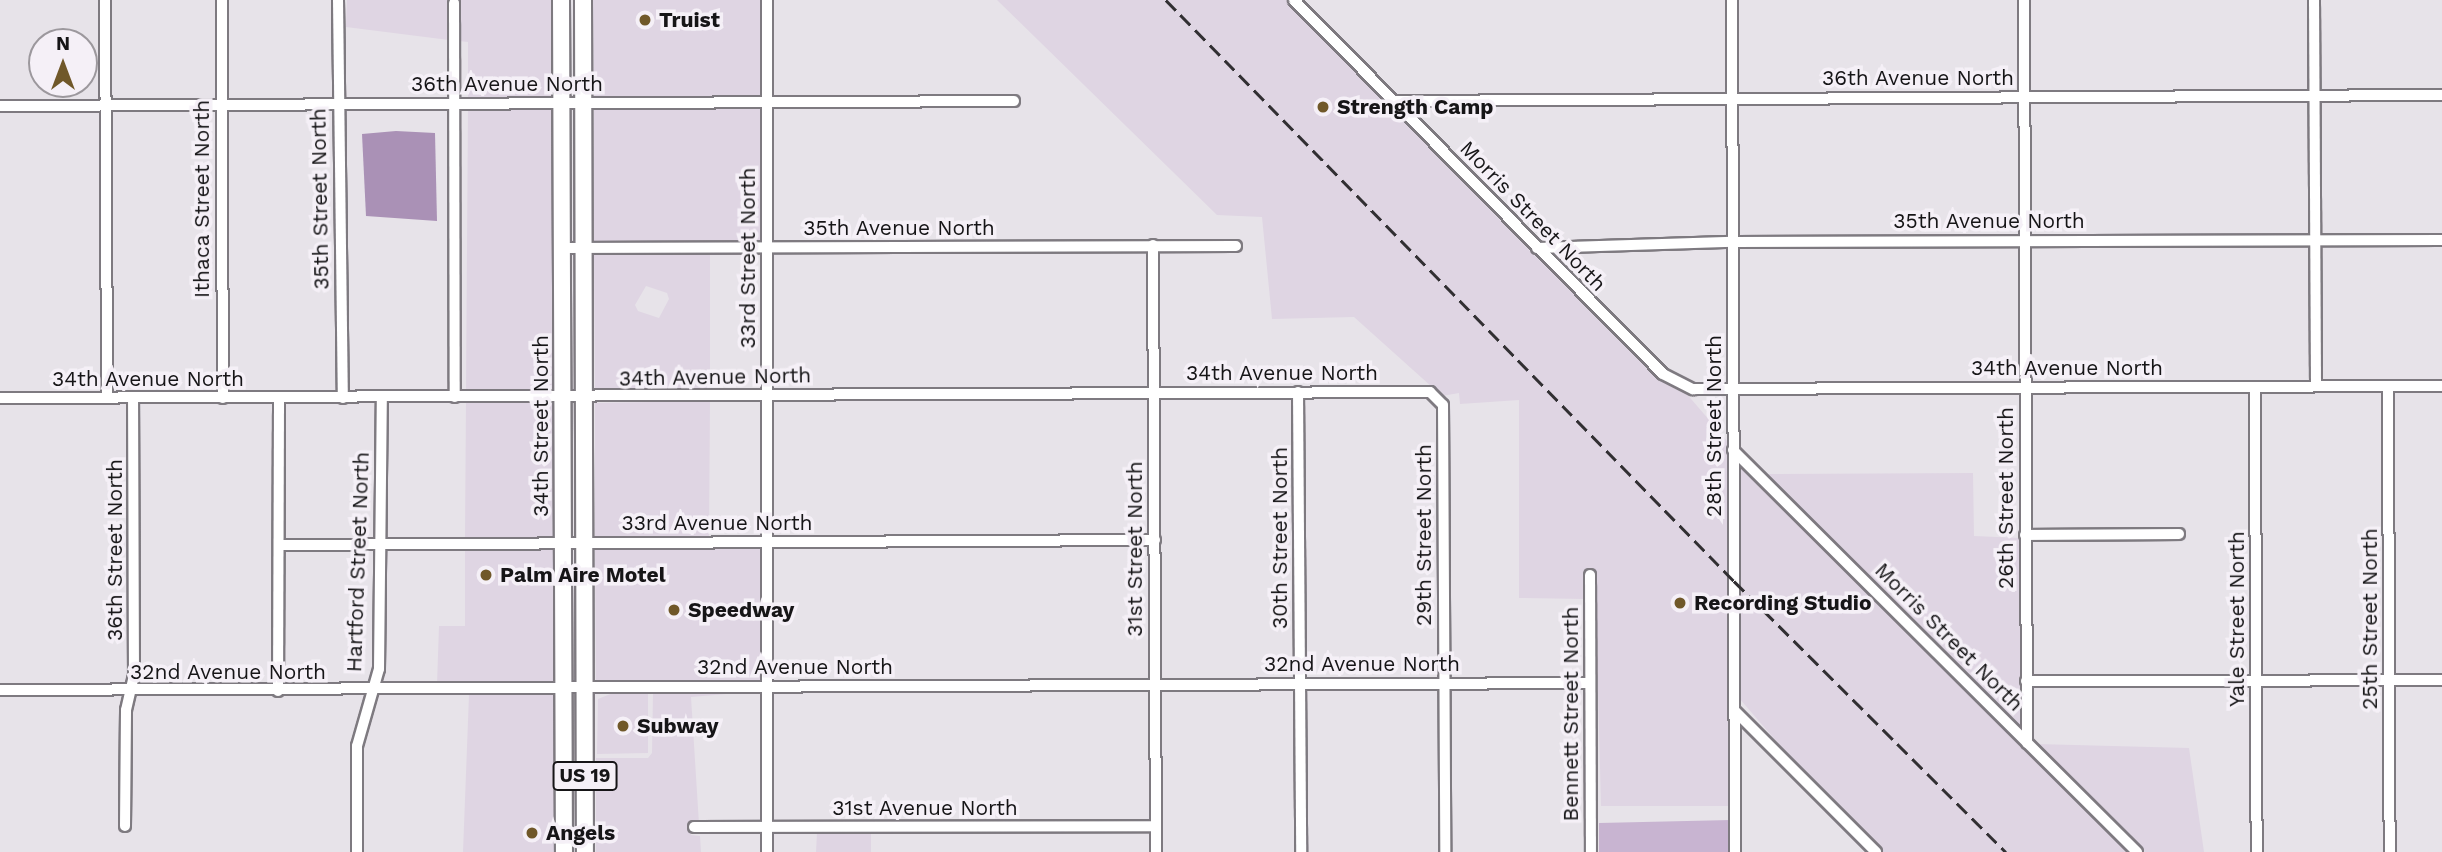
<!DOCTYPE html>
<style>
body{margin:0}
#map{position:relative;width:2442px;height:852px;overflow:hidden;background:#e7e3e9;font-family:"Work Sans",sans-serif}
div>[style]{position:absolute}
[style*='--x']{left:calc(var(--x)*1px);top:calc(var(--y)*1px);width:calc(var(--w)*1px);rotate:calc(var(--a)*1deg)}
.built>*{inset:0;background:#dfd5e3}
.green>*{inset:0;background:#c8b4d1}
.water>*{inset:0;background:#aa91b6}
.roads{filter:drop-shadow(2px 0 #7e7a80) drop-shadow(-2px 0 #7e7a80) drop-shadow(0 2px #7e7a80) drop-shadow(0 -2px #7e7a80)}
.minor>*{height:10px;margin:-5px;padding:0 5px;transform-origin:5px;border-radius:5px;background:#fff}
.highway>*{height:16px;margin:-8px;padding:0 8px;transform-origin:8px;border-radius:8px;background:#fff}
.rail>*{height:2.5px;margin-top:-1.25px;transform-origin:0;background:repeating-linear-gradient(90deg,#312f32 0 14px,transparent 0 21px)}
.dots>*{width:19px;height:19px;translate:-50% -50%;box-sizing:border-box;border:4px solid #f5f0f7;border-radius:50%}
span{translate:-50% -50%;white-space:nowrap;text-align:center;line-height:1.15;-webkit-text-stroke:7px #f5f0f7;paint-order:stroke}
.shield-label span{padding:2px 5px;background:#f5f0f7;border:2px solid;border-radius:5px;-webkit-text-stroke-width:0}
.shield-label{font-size:19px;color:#161517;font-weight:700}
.poi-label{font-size:21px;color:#161517;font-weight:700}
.left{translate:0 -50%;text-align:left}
.street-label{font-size:21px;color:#161517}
.north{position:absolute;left:28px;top:28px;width:70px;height:70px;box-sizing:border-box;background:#f5f0f7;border:2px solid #9c989d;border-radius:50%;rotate:0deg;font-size:19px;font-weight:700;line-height:28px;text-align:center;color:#161517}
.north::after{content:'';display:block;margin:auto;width:24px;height:32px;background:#705829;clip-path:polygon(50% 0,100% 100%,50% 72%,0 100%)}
</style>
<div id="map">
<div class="built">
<i style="clip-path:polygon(347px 0,449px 0,449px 40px,346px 27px)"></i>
<i style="clip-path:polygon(459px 0,552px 0,553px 98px,468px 97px,468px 42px,459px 41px)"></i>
<i style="clip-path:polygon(593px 0,762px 0,762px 97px,594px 98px)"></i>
<i style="clip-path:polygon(997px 0,1286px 0,1532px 253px,1659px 378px,1686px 393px,1728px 442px,1730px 806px,1601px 806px,1595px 570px,1585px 570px,1585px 599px,1519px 598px,1519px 400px,1460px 404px,1459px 393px,1442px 396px,1354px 317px,1272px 319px,1262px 217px,1217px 215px)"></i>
<i style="clip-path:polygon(762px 108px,762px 242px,594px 243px,594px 109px)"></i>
<i style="clip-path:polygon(468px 109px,553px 109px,557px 392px,466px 391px)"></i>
<i style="clip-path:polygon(evenodd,594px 254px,710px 254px,710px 390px,595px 392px,594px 254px,646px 286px,667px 293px,669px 299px,659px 318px,638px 311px,635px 305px,646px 286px)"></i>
<i style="clip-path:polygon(710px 401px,709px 536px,595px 537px,595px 403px)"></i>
<i style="clip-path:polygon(466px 402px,557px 403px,558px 537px,465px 537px)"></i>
<i style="clip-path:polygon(1738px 462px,2022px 748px,2130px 852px,1883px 852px,1803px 772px,1739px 698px)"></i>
<i style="clip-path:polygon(1973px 473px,1974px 536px,2020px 538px,2022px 730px,1765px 474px)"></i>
<i style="clip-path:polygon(762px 547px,762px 680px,596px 682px,595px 548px)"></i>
<i style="clip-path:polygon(558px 548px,559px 682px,437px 684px,439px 626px,465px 626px,465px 549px)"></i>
<i style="clip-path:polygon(762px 691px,691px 697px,699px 824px,691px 825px,691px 835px,700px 836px,701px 852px,596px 852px,596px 758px,648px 758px,652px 753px,653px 693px)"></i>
<i style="clip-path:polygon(613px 693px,648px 693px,648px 753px,597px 754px,598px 699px)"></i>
<i style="clip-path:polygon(559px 694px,559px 852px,463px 852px,469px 695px)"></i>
<i style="clip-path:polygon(2036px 744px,2189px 748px,2204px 852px,2145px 852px)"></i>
<i style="clip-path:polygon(817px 833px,871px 834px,871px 852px,816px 852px)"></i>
</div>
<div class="green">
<i style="clip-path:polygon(1731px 820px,1730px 852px,1599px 852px,1599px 823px)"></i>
</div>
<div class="water">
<i style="clip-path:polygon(396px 131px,435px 133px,437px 221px,366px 216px,362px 134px)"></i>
</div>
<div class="roads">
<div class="minor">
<i style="--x:105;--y:0;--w:398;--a:89.7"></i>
<i style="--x:222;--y:0;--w:398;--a:89.9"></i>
<i style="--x:338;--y:0;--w:398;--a:89.3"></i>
<i style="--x:1294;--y:0;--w:525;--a:45.39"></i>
<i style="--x:1663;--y:374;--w:34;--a:27"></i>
<i style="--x:1693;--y:389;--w:749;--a:-0.23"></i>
<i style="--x:1732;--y:0;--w:852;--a:89.8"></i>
<i style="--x:2024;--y:0;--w:743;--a:89.77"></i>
<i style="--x:2314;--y:0;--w:386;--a:89.7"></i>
<i style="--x:454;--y:3;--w:394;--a:89.9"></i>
<i style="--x:1395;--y:101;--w:1047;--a:-0.33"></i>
<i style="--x:0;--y:106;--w:1014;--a:-0.28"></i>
<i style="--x:1153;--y:245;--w:607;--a:89.72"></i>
<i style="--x:562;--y:248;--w:674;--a:-0.17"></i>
<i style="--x:1537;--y:248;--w:196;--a:-1.8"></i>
<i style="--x:1733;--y:242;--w:709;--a:-0.16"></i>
<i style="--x:2388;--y:386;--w:466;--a:89.8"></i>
<i style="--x:2255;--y:387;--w:465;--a:89.8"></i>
<i style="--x:1298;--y:392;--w:460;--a:89.6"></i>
<i style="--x:0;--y:398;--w:1430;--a:-0.24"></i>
<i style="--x:1430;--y:392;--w:18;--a:45"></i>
<i style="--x:1443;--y:405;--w:447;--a:89.7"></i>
<i style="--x:1733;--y:450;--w:570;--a:44.86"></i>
<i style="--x:2025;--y:535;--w:154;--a:-0.4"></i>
<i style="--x:280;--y:545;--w:875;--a:-0.33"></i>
<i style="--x:1590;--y:575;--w:277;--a:89.8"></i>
<i style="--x:2026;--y:681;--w:416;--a:-0.1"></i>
<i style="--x:0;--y:690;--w:1590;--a:-0.25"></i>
<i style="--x:278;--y:691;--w:293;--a:-89.8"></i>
<i style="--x:1734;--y:710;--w:201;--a:45"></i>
<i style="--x:125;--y:826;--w:116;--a:-89.5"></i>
<i style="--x:126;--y:710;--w:35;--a:-77"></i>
<i style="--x:134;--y:676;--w:278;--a:-90.2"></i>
<i style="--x:694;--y:827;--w:462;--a:-0.1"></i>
<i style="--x:357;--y:852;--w:106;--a:-90"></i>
<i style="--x:357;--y:746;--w:80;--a:-74.1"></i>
<i style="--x:379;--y:669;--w:271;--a:-89.4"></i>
<i style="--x:767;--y:852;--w:852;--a:-90"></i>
</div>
<div class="highway">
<i style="--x:561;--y:0;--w:852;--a:89.8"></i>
<i style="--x:583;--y:0;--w:852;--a:89.87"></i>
</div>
</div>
<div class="rail">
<i style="--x:1166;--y:0;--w:813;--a:45.65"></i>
<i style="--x:1734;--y:581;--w:384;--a:44.9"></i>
</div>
<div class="dots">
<i style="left:645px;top:20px;background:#705829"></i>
<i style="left:1323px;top:107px;background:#705829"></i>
<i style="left:486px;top:575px;background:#705829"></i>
<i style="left:1680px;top:603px;background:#705829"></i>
<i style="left:674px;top:610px;background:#705829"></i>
<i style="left:623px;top:726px;background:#705829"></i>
<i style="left:532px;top:833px;background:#705829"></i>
</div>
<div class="shield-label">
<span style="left:585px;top:776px">US 19</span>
</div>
<div class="poi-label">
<span class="left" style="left:659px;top:20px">Truist</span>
<span class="left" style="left:1337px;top:107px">Strength Camp</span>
<span class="left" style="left:500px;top:575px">Palm Aire Motel</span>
<span class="left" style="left:1694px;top:603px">Recording Studio</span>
<span class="left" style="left:688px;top:610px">Speedway</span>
<span class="left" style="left:637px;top:726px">Subway</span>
<span class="left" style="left:546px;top:833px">Angels</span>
</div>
<div class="street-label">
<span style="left:1918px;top:78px">36th Avenue North</span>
<span style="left:507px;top:84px">36th Avenue North</span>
<span style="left:202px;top:199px;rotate:-90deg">Ithaca Street North</span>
<span style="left:320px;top:199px;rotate:-91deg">35th Street North</span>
<span style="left:1533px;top:216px;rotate:46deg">Morris Street North</span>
<span style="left:1989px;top:221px">35th Avenue North</span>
<span style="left:899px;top:228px">35th Avenue North</span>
<span style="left:748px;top:258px;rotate:-90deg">33rd Street North</span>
<span style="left:2067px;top:368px">34th Avenue North</span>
<span style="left:1282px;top:373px">34th Avenue North</span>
<span style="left:715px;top:377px;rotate:-1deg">34th Avenue North</span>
<span style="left:148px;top:379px">34th Avenue North</span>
<span style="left:541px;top:426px;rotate:-90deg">34th Street North</span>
<span style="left:1714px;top:426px;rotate:-90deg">28th Street North</span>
<span style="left:2006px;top:498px;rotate:-90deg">26th Street North</span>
<span style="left:717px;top:523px">33rd Avenue North</span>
<span style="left:1424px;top:535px;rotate:-90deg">29th Street North</span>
<span style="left:1280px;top:538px;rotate:-90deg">30th Street North</span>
<span style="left:1135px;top:549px;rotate:-90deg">31st Street North</span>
<span style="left:115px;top:550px;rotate:-90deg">36th Street North</span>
<span style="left:358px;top:562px;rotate:-88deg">Hartford Street North</span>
<span style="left:2237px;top:619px;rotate:-90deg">Yale Street North</span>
<span style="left:2370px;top:619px;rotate:-90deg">25th Street North</span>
<span style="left:1949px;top:637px;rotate:45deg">Morris Street North</span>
<span style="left:1362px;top:664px">32nd Avenue North</span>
<span style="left:795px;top:667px">32nd Avenue North</span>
<span style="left:228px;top:672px">32nd Avenue North</span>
<span style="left:1571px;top:714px;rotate:-90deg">Bennett Street North</span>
<span style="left:925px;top:808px">31st Avenue North</span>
</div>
<div class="north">N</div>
</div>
